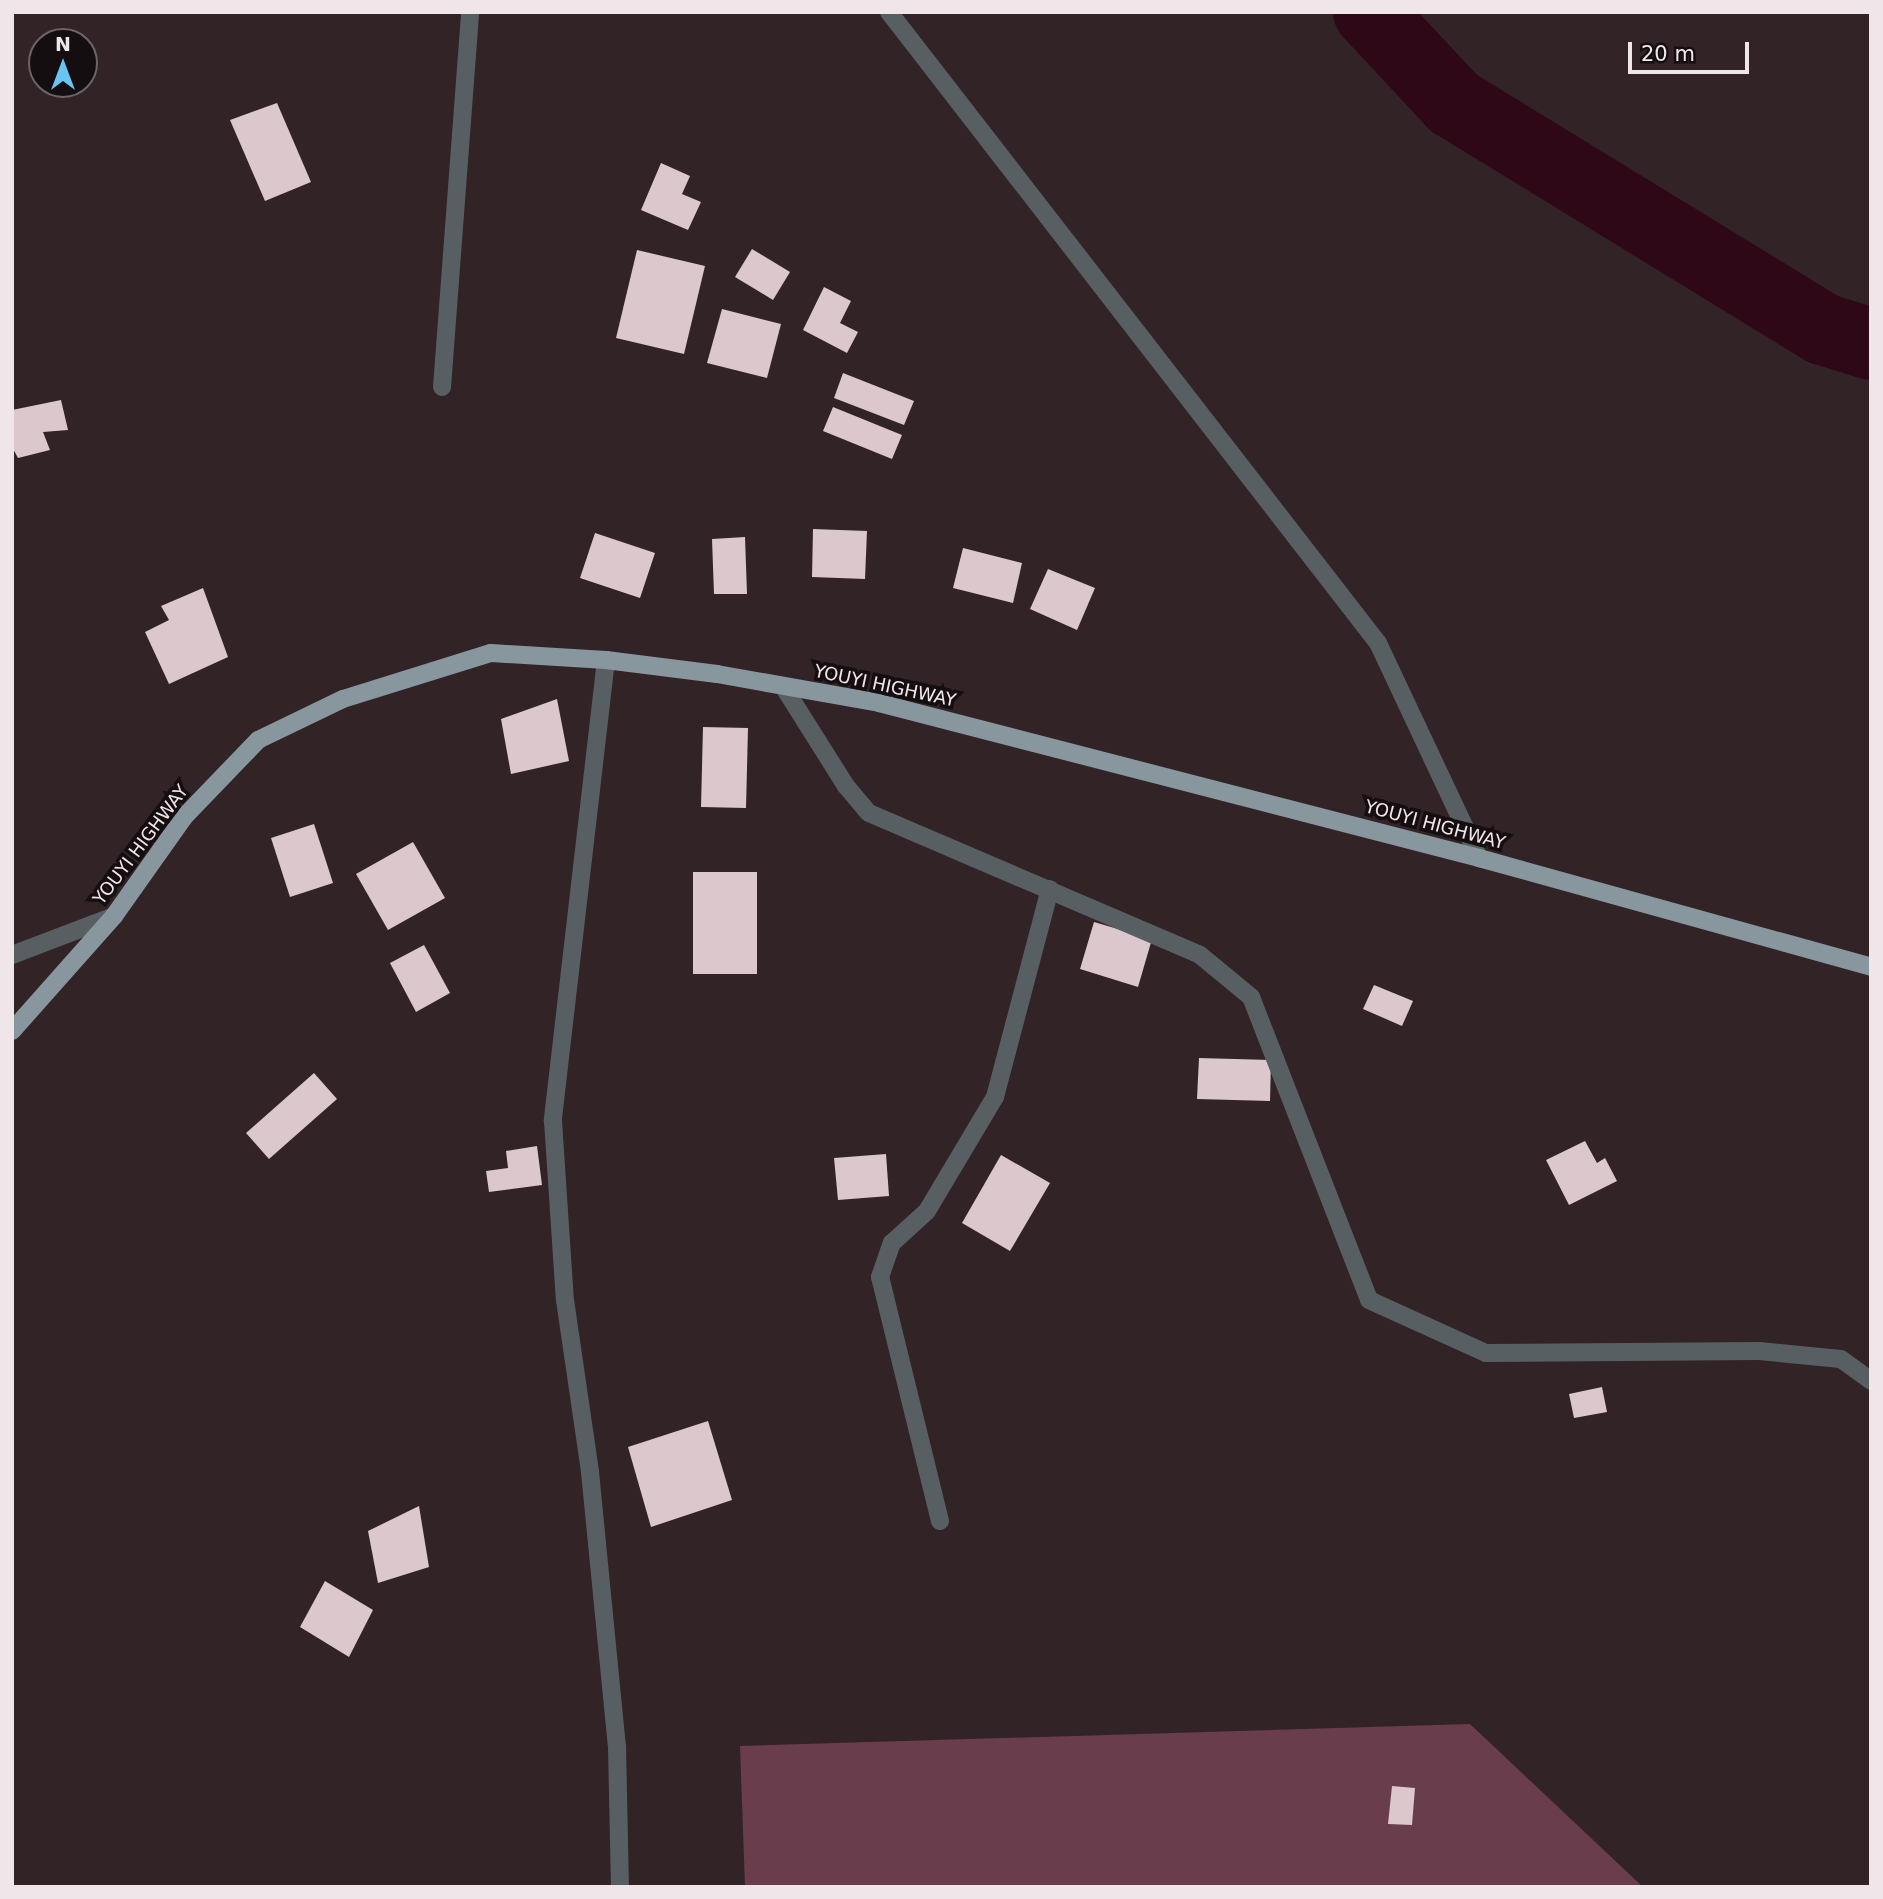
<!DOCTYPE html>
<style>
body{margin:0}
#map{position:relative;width:1883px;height:1899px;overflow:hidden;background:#322327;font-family:"DejaVu Sans",sans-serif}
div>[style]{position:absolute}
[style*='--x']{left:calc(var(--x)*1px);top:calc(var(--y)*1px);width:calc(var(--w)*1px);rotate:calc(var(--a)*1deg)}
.forest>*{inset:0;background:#693d4b}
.river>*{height:72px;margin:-36px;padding:0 36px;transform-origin:36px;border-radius:36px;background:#2f0818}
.building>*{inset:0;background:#dbc7cc}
.service>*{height:18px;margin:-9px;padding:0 9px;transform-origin:9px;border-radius:9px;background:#585f63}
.minor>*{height:18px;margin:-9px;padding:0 9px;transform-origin:9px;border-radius:9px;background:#585f63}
.primary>*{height:18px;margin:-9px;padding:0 9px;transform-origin:9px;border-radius:9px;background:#88979e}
span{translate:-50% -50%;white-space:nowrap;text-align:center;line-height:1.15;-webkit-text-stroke:7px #150e10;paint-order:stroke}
.street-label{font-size:18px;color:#f0e6e9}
.frame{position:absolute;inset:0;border:14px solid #f0e6e9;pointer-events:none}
.north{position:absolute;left:28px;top:28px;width:70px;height:70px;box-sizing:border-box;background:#150e10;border:2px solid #6d6467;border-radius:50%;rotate:0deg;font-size:19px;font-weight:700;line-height:28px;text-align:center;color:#f0e6e9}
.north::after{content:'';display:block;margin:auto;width:24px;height:32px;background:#68c4f0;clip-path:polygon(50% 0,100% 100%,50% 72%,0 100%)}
.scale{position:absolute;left:1628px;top:42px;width:121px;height:32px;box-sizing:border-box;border:4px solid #f0e6e9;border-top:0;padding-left:9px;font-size:21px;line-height:24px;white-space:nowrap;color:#f0e6e9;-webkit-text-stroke:5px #150e10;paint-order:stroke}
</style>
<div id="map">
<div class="forest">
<i style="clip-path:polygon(1470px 1724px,1643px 1887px,745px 1887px,740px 1746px)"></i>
</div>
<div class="river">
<i style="--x:1369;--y:12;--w:125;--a:47"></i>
<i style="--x:1454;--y:103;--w:433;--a:31.5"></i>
<i style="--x:1823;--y:329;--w:50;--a:17.4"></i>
</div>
<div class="building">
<i style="clip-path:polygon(277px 103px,311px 182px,265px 201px,230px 120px)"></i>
<i style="clip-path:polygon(661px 163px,690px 176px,682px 194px,701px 202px,688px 230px,641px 210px)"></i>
<i style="clip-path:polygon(752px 249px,790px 272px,773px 300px,735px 277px)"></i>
<i style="clip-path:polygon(637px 250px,705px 266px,684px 354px,616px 338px)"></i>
<i style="clip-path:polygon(824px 287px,851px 301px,840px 323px,858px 332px,847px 353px,803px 330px)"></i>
<i style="clip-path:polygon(722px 309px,781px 324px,767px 378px,707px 363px)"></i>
<i style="clip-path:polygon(843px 373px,914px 401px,904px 425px,834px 398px)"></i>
<i style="clip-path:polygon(61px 400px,68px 430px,43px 432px,50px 450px,18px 458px,12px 447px,12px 410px)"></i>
<i style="clip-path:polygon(833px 407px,902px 435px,892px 459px,823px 431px)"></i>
<i style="clip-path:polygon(813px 529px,867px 531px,865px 579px,812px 577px)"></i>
<i style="clip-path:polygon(595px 533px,655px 553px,640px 598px,580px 578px)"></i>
<i style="clip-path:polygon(745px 537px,747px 594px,714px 594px,712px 539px)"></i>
<i style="clip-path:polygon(963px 548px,1022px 563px,1013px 603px,953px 588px)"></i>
<i style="clip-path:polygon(1048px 569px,1095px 588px,1077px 630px,1030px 609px)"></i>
<i style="clip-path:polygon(203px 588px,228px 657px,169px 684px,145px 632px,169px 620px,161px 606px)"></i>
<i style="clip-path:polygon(557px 699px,569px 761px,511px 774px,501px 719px)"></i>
<i style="clip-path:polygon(703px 727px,748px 728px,746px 808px,701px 807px)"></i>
<i style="clip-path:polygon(314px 824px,333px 883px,290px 897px,271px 838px)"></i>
<i style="clip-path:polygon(413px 842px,445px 898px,388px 930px,356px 874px)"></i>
<i style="clip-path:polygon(693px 872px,757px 872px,757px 974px,693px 974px)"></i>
<i style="clip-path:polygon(1094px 922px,1152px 939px,1138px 987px,1080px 969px)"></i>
<i style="clip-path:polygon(424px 945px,450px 993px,416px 1012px,390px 963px)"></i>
<i style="clip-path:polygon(1374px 985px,1413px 1001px,1402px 1026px,1363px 1009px)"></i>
<i style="clip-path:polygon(1199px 1058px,1271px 1060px,1270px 1101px,1197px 1099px)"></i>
<i style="clip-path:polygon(314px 1073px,337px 1099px,269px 1159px,246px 1133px)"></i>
<i style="clip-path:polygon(1585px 1141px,1597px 1163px,1605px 1158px,1617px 1181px,1569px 1205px,1546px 1160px)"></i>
<i style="clip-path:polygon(537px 1146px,542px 1185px,489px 1192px,486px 1171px,508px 1168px,506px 1151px)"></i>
<i style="clip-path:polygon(886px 1154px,889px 1196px,838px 1200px,834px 1158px)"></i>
<i style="clip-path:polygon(1001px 1155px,1050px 1183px,1010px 1251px,962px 1223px)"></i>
<i style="clip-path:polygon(1602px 1387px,1607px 1412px,1574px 1418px,1569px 1394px)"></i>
<i style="clip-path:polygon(708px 1421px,732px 1500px,651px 1527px,628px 1447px)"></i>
<i style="clip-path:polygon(419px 1506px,429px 1567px,378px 1583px,368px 1531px)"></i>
<i style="clip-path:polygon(325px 1581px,373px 1610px,349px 1657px,300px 1627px)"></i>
<i style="clip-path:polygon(1392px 1786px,1415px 1788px,1412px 1825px,1388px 1824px)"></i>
</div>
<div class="service">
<i style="--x:12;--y:955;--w:109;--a:-20.9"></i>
</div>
<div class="minor">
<i style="--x:889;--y:12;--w:798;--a:52.23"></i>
<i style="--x:1378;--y:643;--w:238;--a:64.8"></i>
<i style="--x:442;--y:387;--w:376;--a:-85.7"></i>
<i style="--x:606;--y:660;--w:464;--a:96.6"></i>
<i style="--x:553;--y:1121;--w:179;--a:86.2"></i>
<i style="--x:565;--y:1300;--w:174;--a:81.7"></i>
<i style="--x:590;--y:1472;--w:275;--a:84.4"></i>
<i style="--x:617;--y:1746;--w:141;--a:88.8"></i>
<i style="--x:783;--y:686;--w:118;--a:57.8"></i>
<i style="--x:846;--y:786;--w:35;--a:50"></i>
<i style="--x:869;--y:813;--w:360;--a:23.2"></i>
<i style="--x:1200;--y:955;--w:66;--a:39.5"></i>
<i style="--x:1251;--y:997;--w:325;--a:68.7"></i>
<i style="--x:1369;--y:1300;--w:128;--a:24.4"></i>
<i style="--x:1486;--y:1353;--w:273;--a:-0.4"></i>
<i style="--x:1759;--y:1351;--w:82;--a:5.6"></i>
<i style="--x:1841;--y:1359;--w:37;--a:36"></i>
<i style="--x:940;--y:1521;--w:251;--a:-103.8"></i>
<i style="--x:880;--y:1277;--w:36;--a:-71"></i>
<i style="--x:892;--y:1243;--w:47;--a:-42.4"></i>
<i style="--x:927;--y:1211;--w:133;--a:-59.2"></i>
<i style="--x:995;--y:1097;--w:215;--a:-75.2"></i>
</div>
<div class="primary">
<i style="--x:12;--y:1031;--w:154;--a:-48.4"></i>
<i style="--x:114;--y:916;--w:121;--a:-54.7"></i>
<i style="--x:184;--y:817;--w:107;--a:-46.1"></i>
<i style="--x:258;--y:740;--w:94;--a:-25.8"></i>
<i style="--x:343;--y:699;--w:155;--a:-17.3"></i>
<i style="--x:491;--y:653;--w:115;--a:3.5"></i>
<i style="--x:606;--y:660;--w:112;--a:7.2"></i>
<i style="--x:717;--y:674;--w:165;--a:10.1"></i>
<i style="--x:879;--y:703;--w:620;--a:14.48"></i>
<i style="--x:1479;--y:858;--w:407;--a:15.5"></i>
</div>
<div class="street-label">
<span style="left:885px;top:686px;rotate:12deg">YOUYI HIGHWAY</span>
<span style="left:1435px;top:825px;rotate:15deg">YOUYI HIGHWAY</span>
<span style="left:141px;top:845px;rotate:-53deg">YOUYI HIGHWAY</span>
</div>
<div class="frame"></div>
<div class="north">N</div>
<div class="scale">20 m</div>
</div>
